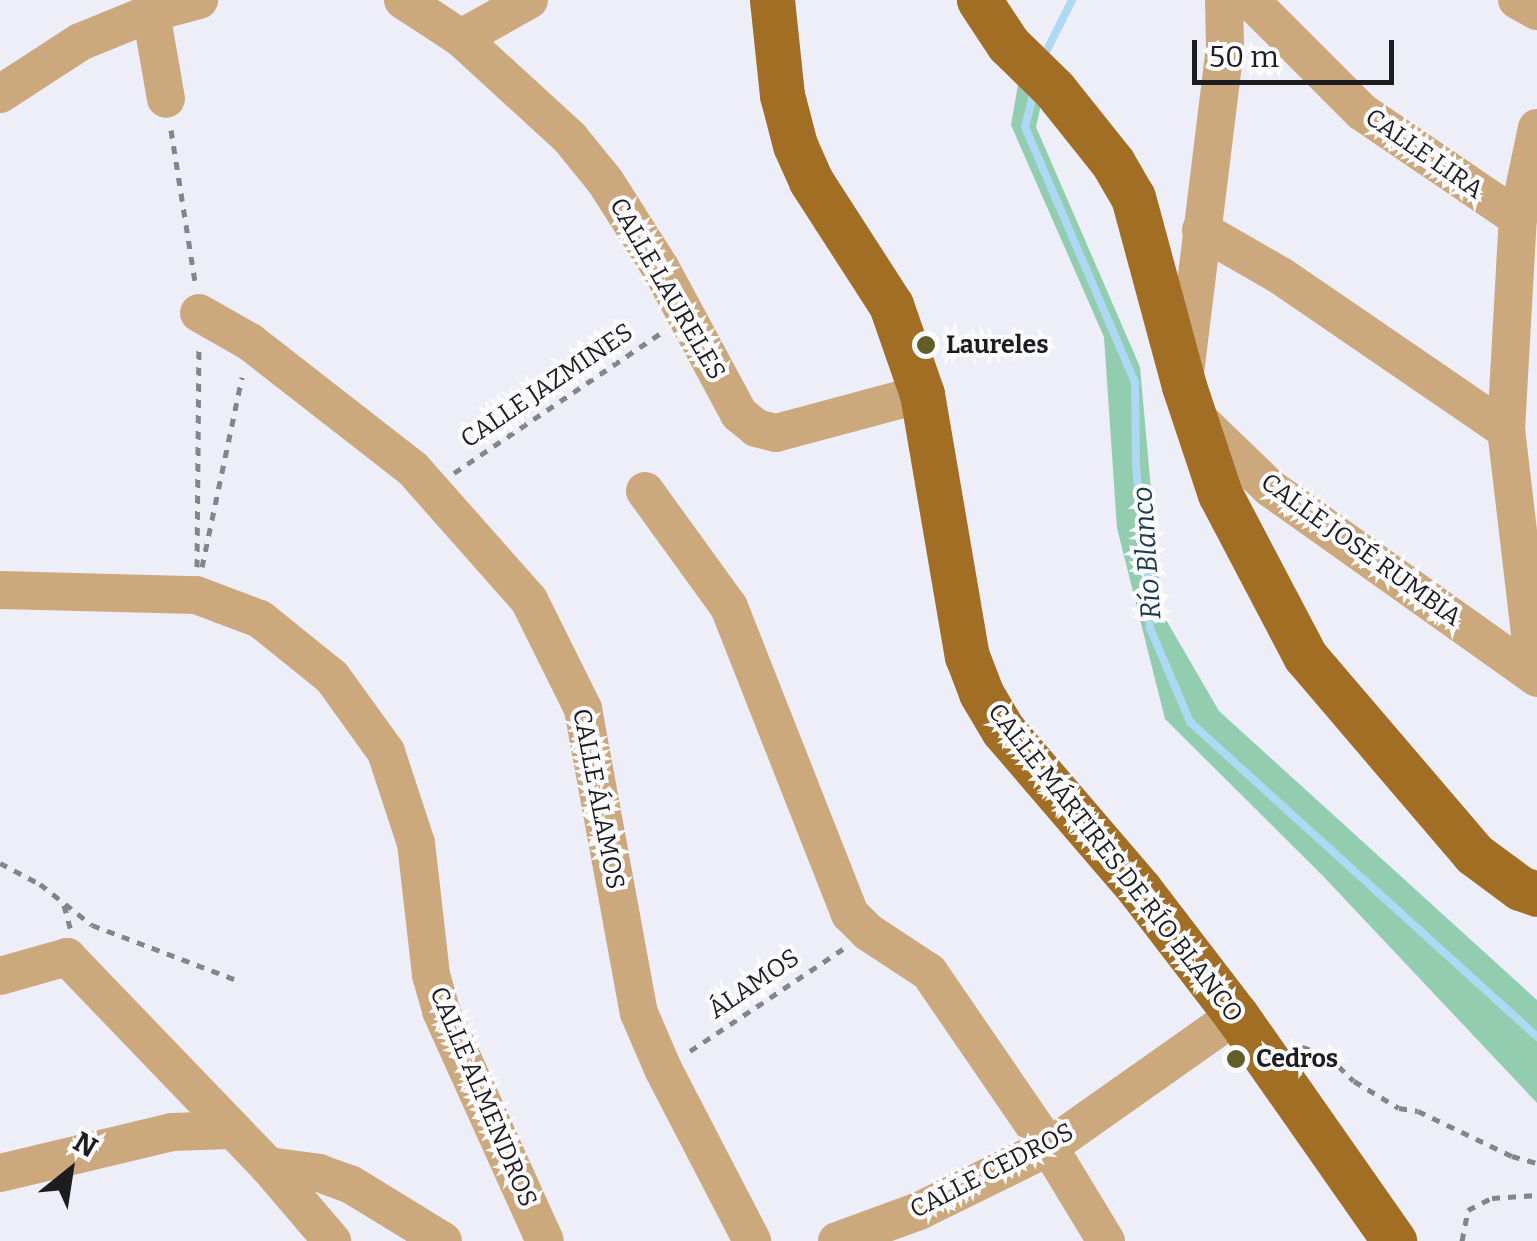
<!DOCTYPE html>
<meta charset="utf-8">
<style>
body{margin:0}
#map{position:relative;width:1537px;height:1241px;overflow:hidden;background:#edeef7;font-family:Bitter,serif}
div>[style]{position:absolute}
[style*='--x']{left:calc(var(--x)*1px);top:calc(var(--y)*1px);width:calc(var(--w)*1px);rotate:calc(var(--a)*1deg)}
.green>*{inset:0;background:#91cdae}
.stream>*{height:8px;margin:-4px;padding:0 4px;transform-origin:4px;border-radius:4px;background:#add9f4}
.path>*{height:5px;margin-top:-2.5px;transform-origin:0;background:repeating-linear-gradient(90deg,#84848a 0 8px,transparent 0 16px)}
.minor>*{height:38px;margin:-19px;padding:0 19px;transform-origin:19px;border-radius:19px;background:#cca87d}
.major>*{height:45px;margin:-22.5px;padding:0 22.5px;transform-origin:22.5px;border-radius:22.5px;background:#a16e24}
.dots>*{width:28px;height:28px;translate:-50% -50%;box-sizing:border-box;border:5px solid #fcfcfe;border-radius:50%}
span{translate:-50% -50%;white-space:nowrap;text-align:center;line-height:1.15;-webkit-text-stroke:8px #fcfcfe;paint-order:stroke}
.street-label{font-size:25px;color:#1d1d20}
.poi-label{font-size:25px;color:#1d1d20;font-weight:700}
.left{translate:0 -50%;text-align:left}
.water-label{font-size:28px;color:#1b3c4f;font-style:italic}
.north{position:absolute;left:20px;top:1121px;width:100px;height:100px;-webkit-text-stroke:8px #fcfcfe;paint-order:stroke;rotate:30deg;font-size:28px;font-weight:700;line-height:40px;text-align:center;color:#1d1d20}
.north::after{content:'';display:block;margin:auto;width:35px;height:45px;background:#1d1d20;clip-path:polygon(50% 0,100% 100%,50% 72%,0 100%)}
.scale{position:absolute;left:1192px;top:40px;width:202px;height:45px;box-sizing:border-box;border:5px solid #1d1d20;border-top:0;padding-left:12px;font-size:30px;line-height:35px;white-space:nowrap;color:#1d1d20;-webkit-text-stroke:8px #fcfcfe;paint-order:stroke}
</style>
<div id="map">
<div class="green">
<i style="clip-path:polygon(1020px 73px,1044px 92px,1036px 127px,1140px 367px,1162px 613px,1219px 711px,1537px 1000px,1537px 1103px,1323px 876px,1165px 719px,1117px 528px,1104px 337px,1011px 125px)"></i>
</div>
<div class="stream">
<i style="--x:1043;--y:58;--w:65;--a:-63.4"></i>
<i style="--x:1034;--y:91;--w:37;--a:104"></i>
<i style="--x:1025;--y:127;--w:279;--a:66.7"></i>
<i style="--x:1135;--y:383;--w:82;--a:89.3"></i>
<i style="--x:1136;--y:465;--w:164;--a:85.1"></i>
<i style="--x:1150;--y:628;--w:102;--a:66.9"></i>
<i style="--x:1190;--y:722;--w:469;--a:42.2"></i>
</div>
<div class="path">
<i style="--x:171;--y:130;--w:154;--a:81"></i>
<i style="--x:454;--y:473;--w:250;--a:-34.1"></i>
<i style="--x:197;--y:567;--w:219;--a:-89.5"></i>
<i style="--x:202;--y:567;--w:194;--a:-78.1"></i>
<i style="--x:0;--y:863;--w:45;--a:27.7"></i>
<i style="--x:40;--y:884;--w:66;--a:38.3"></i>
<i style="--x:92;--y:925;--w:155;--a:20.8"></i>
<i style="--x:64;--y:905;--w:24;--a:75"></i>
<i style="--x:1302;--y:1047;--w:26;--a:18"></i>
<i style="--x:1327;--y:1055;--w:37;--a:44"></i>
<i style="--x:1354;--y:1081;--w:52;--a:31"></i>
<i style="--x:1399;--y:1108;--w:19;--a:9"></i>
<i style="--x:1418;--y:1111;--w:104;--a:25.6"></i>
<i style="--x:1512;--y:1156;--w:26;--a:16"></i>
<i style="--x:690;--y:1051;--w:184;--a:-33.7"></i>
<i style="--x:1462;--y:1241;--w:32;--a:-79"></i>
<i style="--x:1468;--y:1210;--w:27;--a:-27"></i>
<i style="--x:1492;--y:1198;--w:45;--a:-3.8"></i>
</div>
<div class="minor">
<i style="--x:403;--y:0;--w:69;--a:33.2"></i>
<i style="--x:461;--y:38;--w:148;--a:42.5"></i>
<i style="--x:570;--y:138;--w:55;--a:50.9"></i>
<i style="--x:605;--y:181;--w:104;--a:57.5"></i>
<i style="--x:661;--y:269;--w:165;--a:61.7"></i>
<i style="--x:739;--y:414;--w:22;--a:39"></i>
<i style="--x:756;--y:428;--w:21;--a:14"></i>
<i style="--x:776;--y:433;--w:151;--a:-15"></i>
<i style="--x:1250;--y:0;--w:158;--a:45"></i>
<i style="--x:1362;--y:112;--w:189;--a:34.2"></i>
<i style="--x:1517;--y:0;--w:23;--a:29"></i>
<i style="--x:151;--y:13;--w:87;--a:80.1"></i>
<i style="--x:461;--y:38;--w:78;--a:-29.2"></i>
<i style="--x:0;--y:94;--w:95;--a:-33"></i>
<i style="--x:80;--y:42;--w:77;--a:-22.2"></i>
<i style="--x:151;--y:13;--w:50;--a:-15.2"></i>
<i style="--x:1201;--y:230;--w:92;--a:29.9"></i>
<i style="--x:1281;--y:276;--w:273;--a:34.4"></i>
<i style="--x:199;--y:313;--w:59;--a:29.6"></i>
<i style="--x:250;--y:342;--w:207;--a:37.9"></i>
<i style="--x:413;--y:469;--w:175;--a:48.5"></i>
<i style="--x:529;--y:600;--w:122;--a:63.6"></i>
<i style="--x:583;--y:709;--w:309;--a:79.6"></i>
<i style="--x:639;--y:1013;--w:61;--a:66.8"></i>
<i style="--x:663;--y:1069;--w:194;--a:62.6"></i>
<i style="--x:1185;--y:373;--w:328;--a:-83"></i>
<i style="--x:1225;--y:47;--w:47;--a:-91.2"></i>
<i style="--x:1192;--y:413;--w:108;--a:43.9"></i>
<i style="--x:1270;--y:488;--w:328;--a:35.4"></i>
<i style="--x:645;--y:491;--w:143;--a:54.1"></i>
<i style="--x:729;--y:607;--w:330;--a:68.5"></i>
<i style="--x:850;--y:914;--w:25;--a:45"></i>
<i style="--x:868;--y:932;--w:73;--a:33.3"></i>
<i style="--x:929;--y:972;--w:212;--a:55.6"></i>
<i style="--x:1049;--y:1147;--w:110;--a:58.8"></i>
<i style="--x:0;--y:590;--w:196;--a:1.5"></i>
<i style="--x:196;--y:595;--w:68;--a:20.6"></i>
<i style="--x:260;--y:619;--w:92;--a:38.9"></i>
<i style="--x:332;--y:677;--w:92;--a:54.2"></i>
<i style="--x:386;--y:752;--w:96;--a:71.8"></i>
<i style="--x:416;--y:843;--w:133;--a:83.5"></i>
<i style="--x:431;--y:975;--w:37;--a:74"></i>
<i style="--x:441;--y:1011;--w:252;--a:65.7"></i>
<i style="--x:1535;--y:676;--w:248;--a:-96.7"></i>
<i style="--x:1506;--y:430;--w:212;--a:-86.8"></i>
<i style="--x:1518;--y:218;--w:92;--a:-78.1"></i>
<i style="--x:0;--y:976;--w:70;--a:-15.8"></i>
<i style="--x:67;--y:957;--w:290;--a:46.1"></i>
<i style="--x:268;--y:1166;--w:99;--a:49.5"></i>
<i style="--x:268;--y:1166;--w:51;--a:7.8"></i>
<i style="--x:319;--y:1173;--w:33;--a:20"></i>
<i style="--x:350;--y:1184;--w:109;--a:31.5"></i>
<i style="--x:0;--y:1173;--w:177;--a:-13.4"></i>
<i style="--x:172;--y:1132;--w:59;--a:-1.9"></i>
<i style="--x:837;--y:1241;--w:87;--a:-20.1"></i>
<i style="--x:919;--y:1211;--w:145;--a:-26.2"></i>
<i style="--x:1049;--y:1147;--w:229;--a:-35.2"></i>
</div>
<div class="major">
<i style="--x:772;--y:0;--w:96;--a:84"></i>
<i style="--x:782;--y:95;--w:52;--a:75.4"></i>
<i style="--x:795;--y:145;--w:39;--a:66"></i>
<i style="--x:811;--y:181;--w:148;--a:57.2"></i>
<i style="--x:891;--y:305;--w:94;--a:70.8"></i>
<i style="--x:922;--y:394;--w:266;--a:80.3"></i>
<i style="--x:967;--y:656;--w:40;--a:69"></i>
<i style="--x:981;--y:693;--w:43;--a:59.3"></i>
<i style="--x:1003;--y:730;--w:211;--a:49.4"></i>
<i style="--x:1140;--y:890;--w:158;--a:52.5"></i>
<i style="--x:1236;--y:1015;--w:276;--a:55"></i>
<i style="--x:979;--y:0;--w:53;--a:56.6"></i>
<i style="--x:1008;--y:44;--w:64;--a:44.4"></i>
<i style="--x:1054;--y:89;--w:95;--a:51.4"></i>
<i style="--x:1113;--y:163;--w:39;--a:60"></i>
<i style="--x:1133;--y:197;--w:196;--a:74.9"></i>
<i style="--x:1184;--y:386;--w:114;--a:71.6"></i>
<i style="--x:1220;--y:494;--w:183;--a:62.3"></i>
<i style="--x:1305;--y:656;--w:260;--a:49.5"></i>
<i style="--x:1474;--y:854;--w:57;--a:36.5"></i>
<i style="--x:1520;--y:888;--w:18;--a:19"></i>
</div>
<div class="dots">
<i style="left:926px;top:345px;background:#615e2a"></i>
<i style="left:1236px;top:1059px;background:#615e2a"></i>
</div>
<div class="street-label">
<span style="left:1424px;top:154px;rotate:35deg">CALLE LIRA</span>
<span style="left:667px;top:289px;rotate:60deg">CALLE LAURELES</span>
<span style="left:547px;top:386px;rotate:-34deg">CALLE JAZMINES</span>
<span style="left:1361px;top:550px;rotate:36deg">CALLE JOSÉ RUMBIA</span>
<span style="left:598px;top:799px;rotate:79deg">CALLE ÁLAMOS</span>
<span style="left:1115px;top:863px;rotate:52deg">CALLE MÁRTIRES DE RÍO BLANCO</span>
<span style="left:754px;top:984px;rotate:-34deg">ÁLAMOS</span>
<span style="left:483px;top:1097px;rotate:67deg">CALLE ALMENDROS</span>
<span style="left:992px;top:1171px;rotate:-27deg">CALLE CEDROS</span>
</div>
<div class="poi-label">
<span class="left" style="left:946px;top:345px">Laureles</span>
<span class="left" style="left:1256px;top:1059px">Cedros</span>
</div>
<div class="water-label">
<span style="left:1147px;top:553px;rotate:-94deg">Río Blanco</span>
</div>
<div class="north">N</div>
<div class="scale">50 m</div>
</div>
